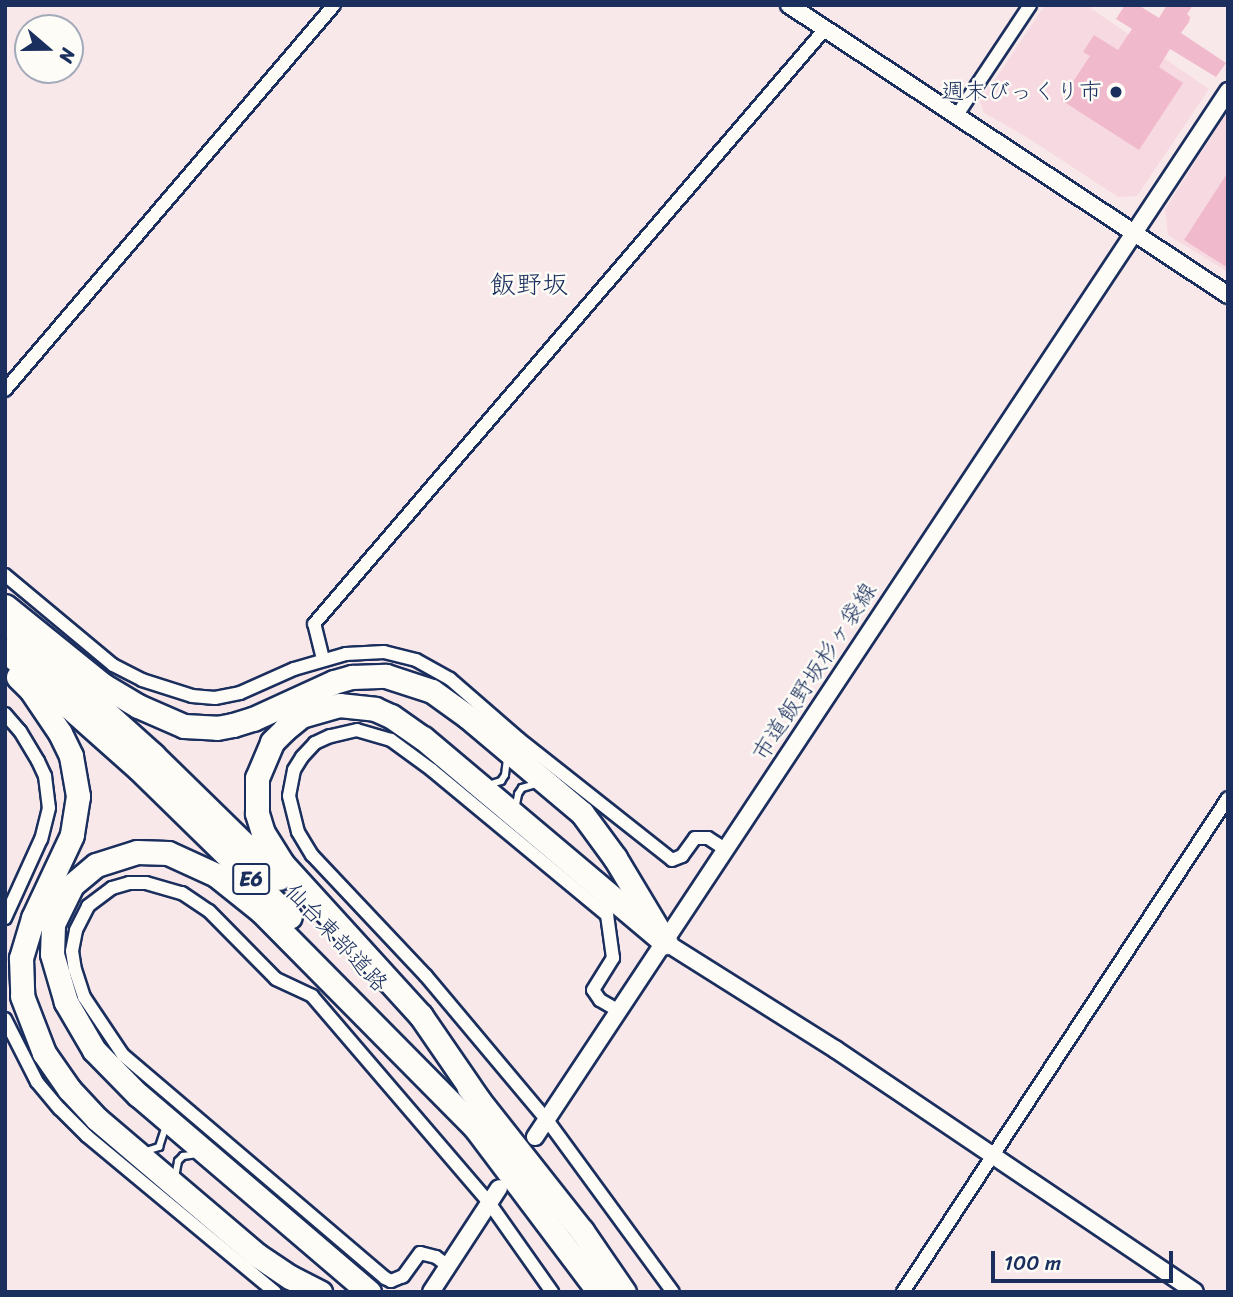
<!DOCTYPE html>
<meta charset="utf-8">
<style>
body{margin:0}
#map{position:relative;width:1233px;height:1297px;overflow:hidden;background:#f9e8ea;font-family:Sriracha,"Klee One",sans-serif}
div>[style]{position:absolute}
[style*='--x']{left:calc(var(--x)*1px);top:calc(var(--y)*1px);width:calc(var(--w)*1px);rotate:calc(var(--a)*1deg)}
.built>*{inset:0;background:#f7dae1}
.building>*{inset:0;background:#f1b9cc}
.roads{filter:drop-shadow(2px 0 #1b2f5e) drop-shadow(-2px 0 #1b2f5e) drop-shadow(0 2px #1b2f5e) drop-shadow(0 -2px #1b2f5e)}
.service>*{height:6px;margin:-3px;padding:0 3px;transform-origin:3px;border-radius:3px;background:#fdfcf7}
.minor>*{height:12px;margin:-6px;padding:0 6px;transform-origin:6px;border-radius:6px;background:#fdfcf7}
.tertiary>*{height:16px;margin:-8px;padding:0 8px;transform-origin:8px;border-radius:8px;background:#fdfcf7}
.motorway>*{height:23px;margin:-11.5px;padding:0 11.5px;transform-origin:11.5px;border-radius:11.5px;background:#fdfcf7}
.dots>*{width:19px;height:19px;translate:-50% -50%;box-sizing:border-box;border:4px solid #fdfcf7;border-radius:50%}
span{translate:-50% -50%;white-space:nowrap;text-align:center;line-height:1.15;-webkit-text-stroke:5px #fdfcf7;paint-order:stroke}
.shield-label span{padding:2px 5px;background:#fdfcf7;border:2px solid;border-radius:5px;-webkit-text-stroke-width:0}
.shield-label{font-size:21px;color:#1b2f5e;font-weight:700}
.poi-label{font-size:23px;color:#1b2f5e}
.right{translate:-100% -50%;text-align:right}
.street-label{font-size:23px;color:#1b2f5e}
.quarter-label{font-size:26px;color:#1b2f5e}
.frame{position:absolute;inset:0;border:7px solid #1b2f5e;pointer-events:none}
.north{position:absolute;left:14px;top:14px;width:70px;height:70px;box-sizing:border-box;background:#fdfcf7;border:2px solid #a3aaba;border-radius:50%;rotate:110deg;font-size:19px;font-weight:700;line-height:28px;text-align:center;color:#1b2f5e}
.north::after{content:'';display:block;margin:auto;width:24px;height:32px;background:#1b2f5e;clip-path:polygon(50% 0,100% 100%,50% 72%,0 100%)}
.scale{position:absolute;left:991px;top:1251px;width:182px;height:32px;box-sizing:border-box;border:4px solid #1b2f5e;border-top:0;padding-left:9px;font-size:21px;line-height:24px;white-space:nowrap;color:#1b2f5e;-webkit-text-stroke:5px #fdfcf7;paint-order:stroke}
</style>
<div id="map">
<div class="built">
<i style="clip-path:polygon(1045px 5px,1086px 5px,1209px 89px,1137px 196px,1118px 197px,1028px 138px,984px 113px,980px 102px)"></i>
<i style="clip-path:polygon(1228px 111px,1228px 272px,1168px 235px,1165px 209px)"></i>
</div>
<div class="building">
<i style="clip-path:polygon(1125px 5px,1138px 5px,1159px 18px,1167px 5px,1193px 5px,1187px 14px,1190px 17px,1189px 22px,1181px 33px,1226px 63px,1216px 77px,1170px 49px,1159px 67px,1183px 83px,1139px 150px,1061px 100px,1090px 56px,1083px 52px,1094px 35px,1118px 50px,1132px 29px,1116px 19px)"></i>
<i style="clip-path:polygon(1228px 172px,1228px 268px,1184px 240px)"></i>
</div>
<div class="roads">
<div class="service">
<i style="--x:488;--y:785;--w:14;--a:-17"></i>
<i style="--x:501;--y:781;--w:7;--a:-56"></i>
<i style="--x:505;--y:775;--w:17;--a:-83"></i>
<i style="--x:515;--y:810;--w:16;--a:-79"></i>
<i style="--x:518;--y:794;--w:7;--a:-56"></i>
<i style="--x:522;--y:788;--w:15;--a:-16"></i>
<i style="--x:146;--y:1151;--w:14;--a:-17"></i>
<i style="--x:159;--y:1147;--w:23;--a:-72"></i>
<i style="--x:175;--y:1177;--w:16;--a:-79"></i>
<i style="--x:178;--y:1161;--w:7;--a:-45"></i>
<i style="--x:183;--y:1156;--w:15;--a:-8"></i>
</div>
<div class="minor">
<i style="--x:957;--y:115;--w:132;--a:-56.4"></i>
<i style="--x:5;--y:390;--w:506;--a:-49.48"></i>
<i style="--x:5;--y:575;--w:141;--a:39.8"></i>
<i style="--x:113;--y:665;--w:33;--a:27"></i>
<i style="--x:142;--y:680;--w:52;--a:17.7"></i>
<i style="--x:192;--y:696;--w:23;--a:5"></i>
<i style="--x:215;--y:698;--w:25;--a:-11"></i>
<i style="--x:240;--y:693;--w:59;--a:-24"></i>
<i style="--x:294;--y:669;--w:54;--a:-16.1"></i>
<i style="--x:346;--y:654;--w:38;--a:-3"></i>
<i style="--x:384;--y:652;--w:33;--a:14"></i>
<i style="--x:416;--y:660;--w:39;--a:29"></i>
<i style="--x:450;--y:679;--w:91;--a:41"></i>
<i style="--x:519;--y:739;--w:195;--a:38.3"></i>
<i style="--x:672;--y:860;--w:11;--a:-22"></i>
<i style="--x:682;--y:856;--w:22;--a:-54"></i>
<i style="--x:695;--y:838;--w:13;--a:0"></i>
<i style="--x:708;--y:838;--w:20;--a:33"></i>
<i style="--x:323;--y:659;--w:36;--a:-104"></i>
<i style="--x:314;--y:624;--w:784;--a:-49.34"></i>
<i style="--x:5;--y:714;--w:23;--a:49"></i>
<i style="--x:20;--y:731;--w:35;--a:59"></i>
<i style="--x:38;--y:761;--w:17;--a:65"></i>
<i style="--x:45;--y:776;--w:32;--a:83"></i>
<i style="--x:49;--y:808;--w:32;--a:104"></i>
<i style="--x:41;--y:839;--w:87;--a:114.5"></i>
<i style="--x:619;--y:1011;--w:22;--a:-150"></i>
<i style="--x:600;--y:1000;--w:12;--a:-125"></i>
<i style="--x:593;--y:990;--w:38;--a:-58"></i>
<i style="--x:613;--y:958;--w:43;--a:-97.9"></i>
<i style="--x:607;--y:915;--w:227;--a:-140.4"></i>
<i style="--x:432;--y:770;--w:51;--a:-143.8"></i>
<i style="--x:391;--y:740;--w:35;--a:-164"></i>
<i style="--x:357;--y:730;--w:28;--a:167"></i>
<i style="--x:330;--y:736;--w:17;--a:155"></i>
<i style="--x:315;--y:743;--w:19;--a:133"></i>
<i style="--x:302;--y:757;--w:15;--a:122"></i>
<i style="--x:294;--y:770;--w:26;--a:101"></i>
<i style="--x:289;--y:796;--w:37;--a:76"></i>
<i style="--x:298;--y:832;--w:27;--a:59"></i>
<i style="--x:312;--y:855;--w:166;--a:46.7"></i>
<i style="--x:426;--y:976;--w:188;--a:50"></i>
<i style="--x:547;--y:1120;--w:213;--a:53.8"></i>
<i style="--x:5;--y:1019;--w:71;--a:63.1"></i>
<i style="--x:37;--y:1082;--w:35;--a:50"></i>
<i style="--x:60;--y:1109;--w:38;--a:45"></i>
<i style="--x:87;--y:1136;--w:244;--a:39.7"></i>
<i style="--x:448;--y:1266;--w:15;--a:-143"></i>
<i style="--x:436;--y:1257;--w:16;--a:-166"></i>
<i style="--x:420;--y:1253;--w:29;--a:126"></i>
<i style="--x:403;--y:1276;--w:13;--a:157"></i>
<i style="--x:391;--y:1281;--w:7;--a:-153"></i>
<i style="--x:385;--y:1278;--w:344;--a:-139.6"></i>
<i style="--x:123;--y:1055;--w:70;--a:-123.9"></i>
<i style="--x:84;--y:997;--w:28;--a:-108"></i>
<i style="--x:75;--y:970;--w:19;--a:-99"></i>
<i style="--x:72;--y:951;--w:21;--a:-79"></i>
<i style="--x:76;--y:930;--w:27;--a:-63"></i>
<i style="--x:88;--y:906;--w:30;--a:-37"></i>
<i style="--x:112;--y:888;--w:18;--a:-16"></i>
<i style="--x:129;--y:883;--w:17;--a:0"></i>
<i style="--x:146;--y:883;--w:37;--a:16"></i>
<i style="--x:182;--y:893;--w:32;--a:34"></i>
<i style="--x:209;--y:911;--w:95;--a:45.4"></i>
<i style="--x:276;--y:979;--w:40;--a:25"></i>
<i style="--x:312;--y:996;--w:274;--a:49.4"></i>
<i style="--x:490;--y:1204;--w:108;--a:54.8"></i>
<i style="--x:903;--y:1292;--w:591;--a:-56.66"></i>
</div>
<div class="tertiary">
<i style="--x:789;--y:5;--w:526;--a:33.45"></i>
<i style="--x:665;--y:942;--w:201;--a:32.2"></i>
<i style="--x:835;--y:1049;--w:434;--a:34"></i>
<i style="--x:535;--y:1137;--w:1255;--a:-56.47"></i>
<i style="--x:431;--y:1292;--w:124;--a:-56.8"></i>
</div>
<div class="motorway">
<i style="--x:5;--y:606;--w:126;--a:38.9"></i>
<i style="--x:103;--y:685;--w:41;--a:31"></i>
<i style="--x:138;--y:706;--w:50;--a:23.5"></i>
<i style="--x:184;--y:726;--w:33;--a:3"></i>
<i style="--x:217;--y:728;--w:16;--a:-11"></i>
<i style="--x:233;--y:725;--w:21;--a:-17"></i>
<i style="--x:253;--y:719;--w:89;--a:-24.6"></i>
<i style="--x:334;--y:682;--w:19;--a:-16"></i>
<i style="--x:352;--y:677;--w:34;--a:-2"></i>
<i style="--x:386;--y:676;--w:48;--a:18.1"></i>
<i style="--x:432;--y:691;--w:44;--a:35.8"></i>
<i style="--x:468;--y:717;--w:149;--a:40.1"></i>
<i style="--x:582;--y:813;--w:56;--a:53.7"></i>
<i style="--x:615;--y:858;--w:82;--a:59"></i>
<i style="--x:5;--y:622;--w:199;--a:41.9"></i>
<i style="--x:153;--y:755;--w:176;--a:44.3"></i>
<i style="--x:5;--y:650;--w:179;--a:41.6"></i>
<i style="--x:139;--y:769;--w:211;--a:44.4"></i>
<i style="--x:18;--y:677;--w:18;--a:45"></i>
<i style="--x:31;--y:690;--w:52;--a:56"></i>
<i style="--x:60;--y:733;--w:25;--a:64"></i>
<i style="--x:71;--y:756;--w:41;--a:80.1"></i>
<i style="--x:78;--y:796;--w:39;--a:99"></i>
<i style="--x:72;--y:835;--w:92;--a:115.2"></i>
<i style="--x:33;--y:918;--w:42;--a:106.7"></i>
<i style="--x:21;--y:958;--w:38;--a:88"></i>
<i style="--x:22;--y:996;--w:61;--a:68.9"></i>
<i style="--x:44;--y:1053;--w:44;--a:55.2"></i>
<i style="--x:69;--y:1089;--w:41;--a:47"></i>
<i style="--x:97;--y:1119;--w:210;--a:40.4"></i>
<i style="--x:257;--y:1255;--w:40;--a:34"></i>
<i style="--x:290;--y:1277;--w:34;--a:27"></i>
<i style="--x:469;--y:1088;--w:182;--a:51.7"></i>
<i style="--x:582;--y:1231;--w:74;--a:55.5"></i>
<i style="--x:478;--y:1099;--w:101;--a:-124.5"></i>
<i style="--x:421;--y:1016;--w:207;--a:-132.3"></i>
<i style="--x:282;--y:863;--w:36;--a:-122"></i>
<i style="--x:263;--y:833;--w:21;--a:-107"></i>
<i style="--x:257;--y:813;--w:35;--a:-90"></i>
<i style="--x:257;--y:778;--w:39;--a:-67"></i>
<i style="--x:272;--y:742;--w:18;--a:-45"></i>
<i style="--x:285;--y:729;--w:21;--a:-39"></i>
<i style="--x:301;--y:716;--w:40;--a:-16"></i>
<i style="--x:339;--y:705;--w:36;--a:6"></i>
<i style="--x:375;--y:709;--w:17;--a:24"></i>
<i style="--x:391;--y:716;--w:39;--a:35"></i>
<i style="--x:423;--y:738;--w:317;--a:40.1"></i>
<i style="--x:468;--y:1118;--w:218;--a:53"></i>
<i style="--x:369;--y:1292;--w:304;--a:-139.5"></i>
<i style="--x:138;--y:1095;--w:63;--a:-134.4"></i>
<i style="--x:94;--y:1050;--w:56;--a:-120.3"></i>
<i style="--x:66;--y:1002;--w:50;--a:-106.3"></i>
<i style="--x:52;--y:954;--w:30;--a:-88"></i>
<i style="--x:53;--y:924;--w:43;--a:-64"></i>
<i style="--x:72;--y:885;--w:31;--a:-40"></i>
<i style="--x:96;--y:865;--w:43;--a:-17.6"></i>
<i style="--x:137;--y:852;--w:31;--a:2"></i>
<i style="--x:168;--y:853;--w:53;--a:24.6"></i>
<i style="--x:216;--y:875;--w:58;--a:38.7"></i>
<i style="--x:261;--y:911;--w:307;--a:45.3"></i>
</div>
</div>
<div class="dots">
<i style="left:1116px;top:92px;background:#1b2f5e"></i>
</div>
<div class="shield-label">
<span style="left:251px;top:879px">E6</span>
</div>
<div class="poi-label">
<span class="right" style="left:1102px;top:92px">週末びっくり市</span>
</div>
<div class="street-label">
<span style="left:815px;top:672px;rotate:-57deg">市道飯野坂杉ヶ袋線</span>
<span style="left:336px;top:938px;rotate:47deg">仙台東部道路</span>
</div>
<div class="quarter-label">
<span style="left:529px;top:285px">飯野坂</span>
</div>
<div class="frame"></div>
<div class="north">N</div>
<div class="scale">100 m</div>
</div>
